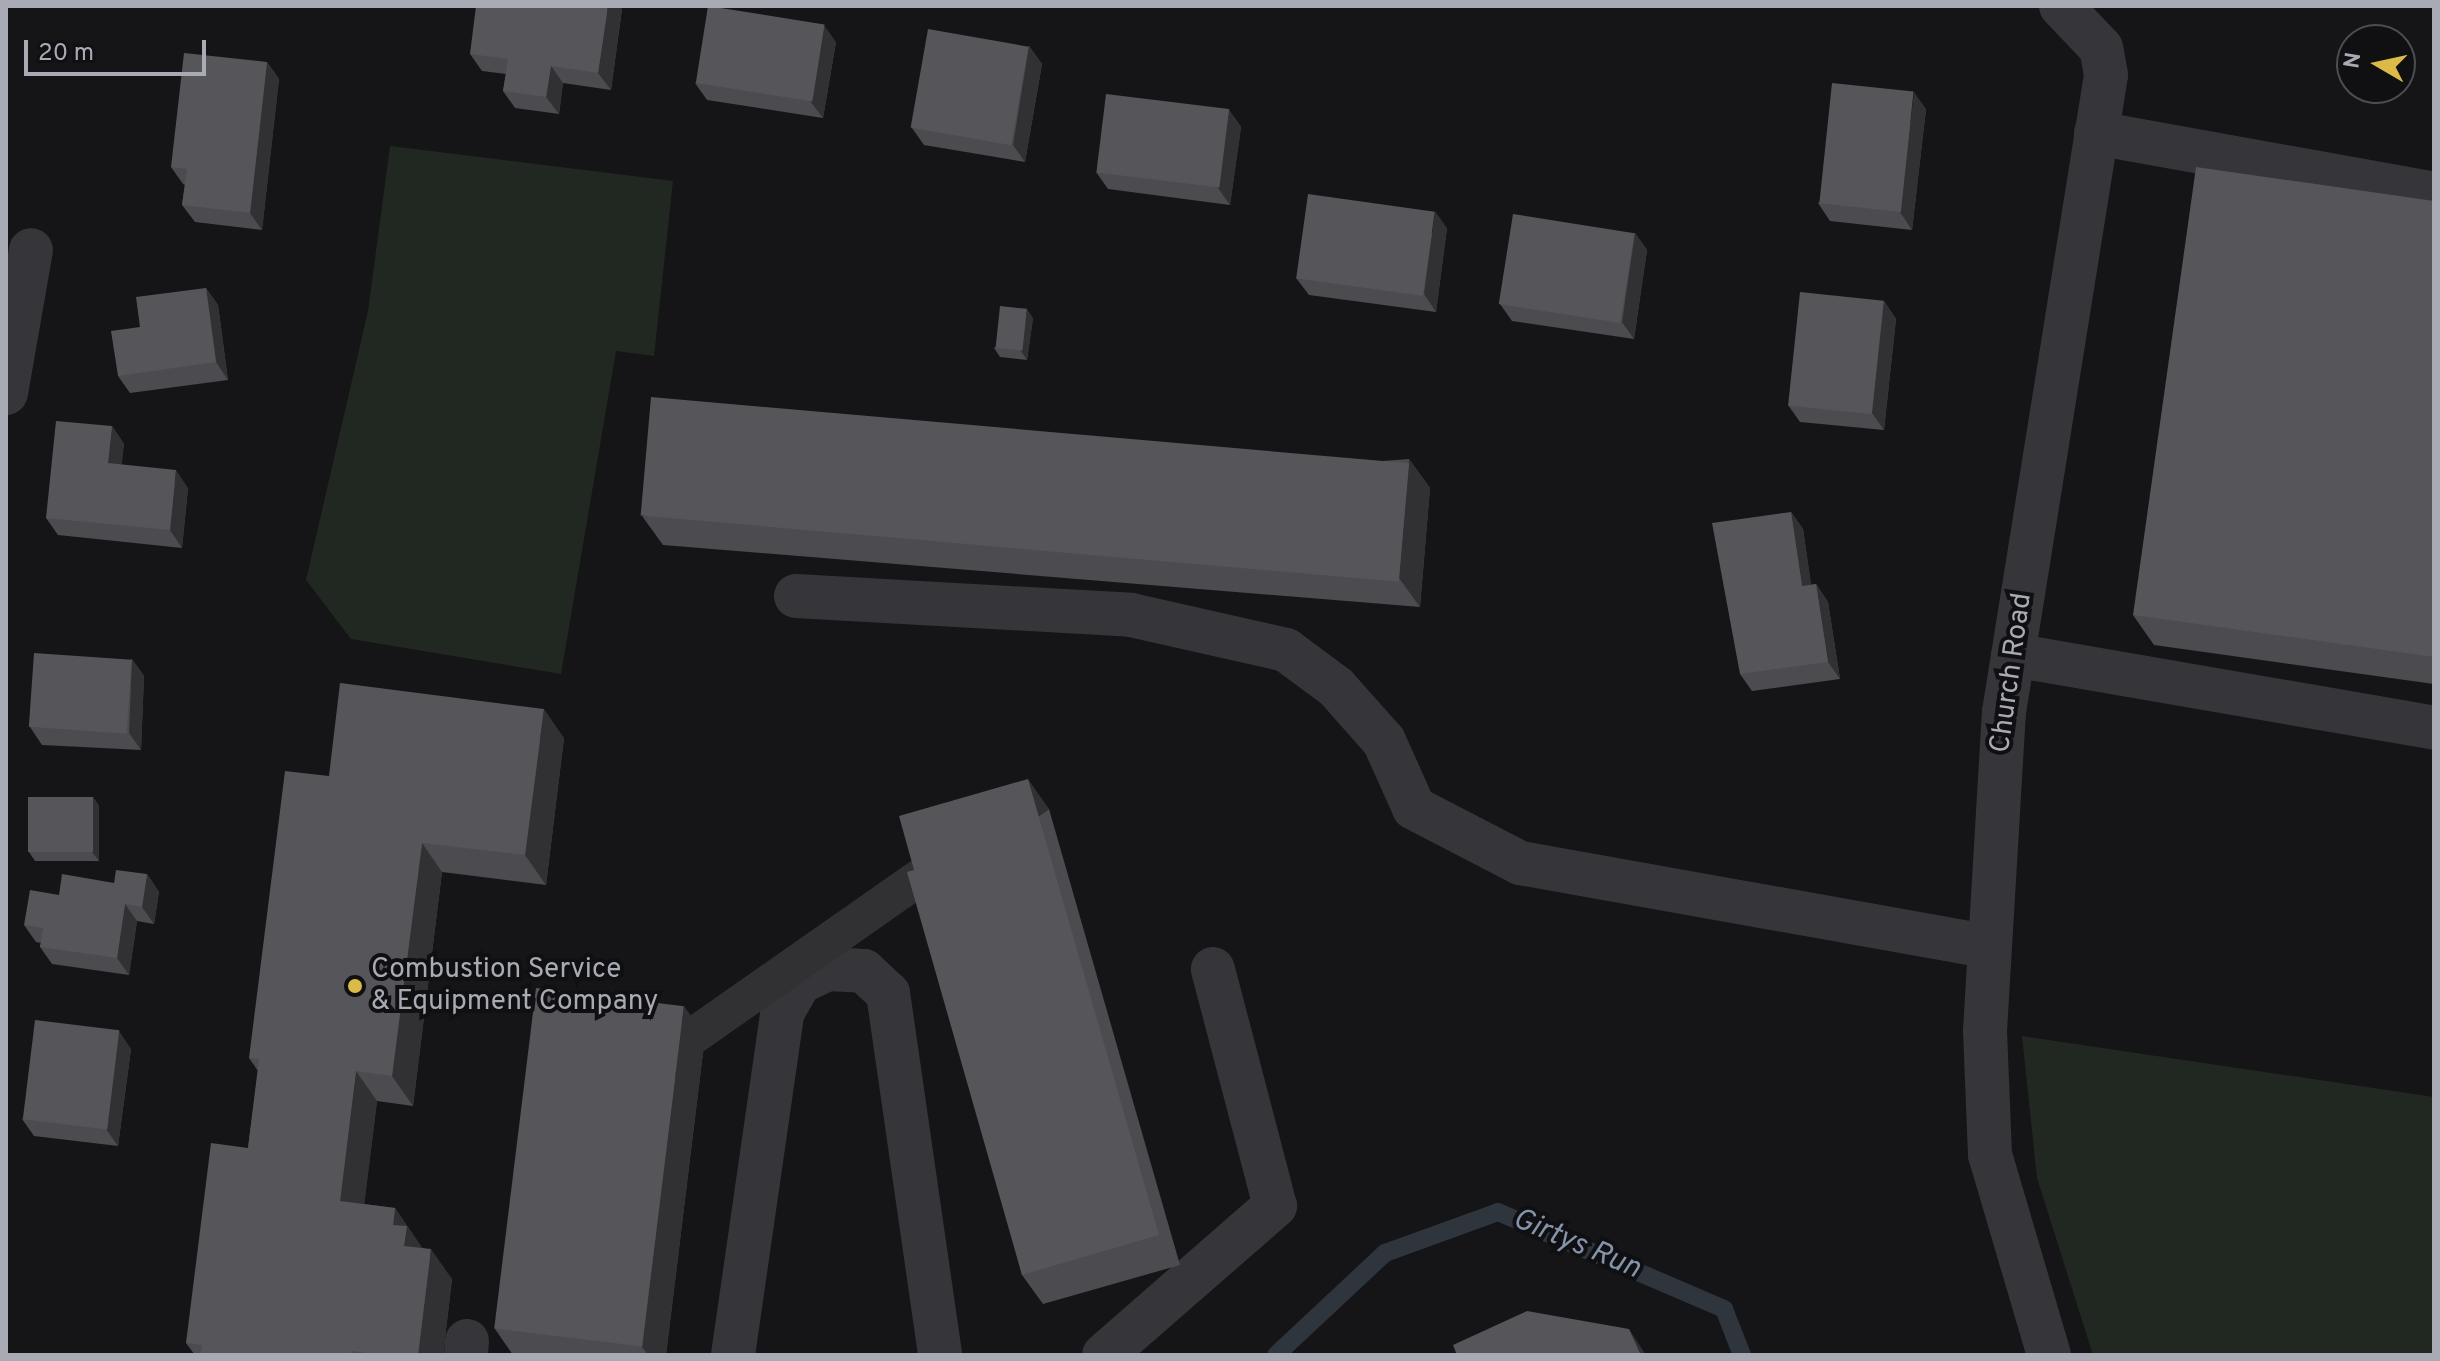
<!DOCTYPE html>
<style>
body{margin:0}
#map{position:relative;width:2440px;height:1361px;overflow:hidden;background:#151416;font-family:Overpass,sans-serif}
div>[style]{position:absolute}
.green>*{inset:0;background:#212822}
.stream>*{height:18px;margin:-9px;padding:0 9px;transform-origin:9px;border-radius:9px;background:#2f353d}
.minor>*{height:44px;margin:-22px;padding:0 22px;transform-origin:22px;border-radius:22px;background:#36363a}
.wall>*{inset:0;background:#4b4b50}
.shaded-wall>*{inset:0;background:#313134;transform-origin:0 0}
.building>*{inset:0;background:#55555a;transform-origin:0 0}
.dots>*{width:22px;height:22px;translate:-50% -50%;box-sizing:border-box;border:4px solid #100f11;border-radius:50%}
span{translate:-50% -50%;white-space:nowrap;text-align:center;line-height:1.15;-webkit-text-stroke:8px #100f11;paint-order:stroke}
.street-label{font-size:28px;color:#a8aab4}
.poi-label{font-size:28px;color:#a8aab4}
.left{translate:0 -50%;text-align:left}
.water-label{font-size:30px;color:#8394ab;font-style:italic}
.frame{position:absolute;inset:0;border:8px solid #a8aab4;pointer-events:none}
.north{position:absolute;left:2336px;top:24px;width:80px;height:80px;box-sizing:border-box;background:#100f11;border:2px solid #4d4d52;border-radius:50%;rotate:279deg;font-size:22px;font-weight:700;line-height:32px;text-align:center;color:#a8aab4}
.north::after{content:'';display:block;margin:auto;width:28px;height:36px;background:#dbba47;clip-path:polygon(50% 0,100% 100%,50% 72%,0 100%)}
.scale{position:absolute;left:24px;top:40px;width:182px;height:36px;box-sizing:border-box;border:4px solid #a8aab4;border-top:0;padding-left:10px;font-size:24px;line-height:28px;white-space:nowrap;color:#a8aab4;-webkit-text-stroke:6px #100f11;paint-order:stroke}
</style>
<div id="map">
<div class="green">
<i style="clip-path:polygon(390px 146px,673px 181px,654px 356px,616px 351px,561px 674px,351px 639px,306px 580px,368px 311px)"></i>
<i style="clip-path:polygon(2022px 1036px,2434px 1097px,2434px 1355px,2093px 1355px,2037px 1178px)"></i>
</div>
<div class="stream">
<i style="left:1276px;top:1355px;width:149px;rotate:-43.1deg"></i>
<i style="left:1385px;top:1253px;width:120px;rotate:-19.9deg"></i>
<i style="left:1498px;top:1212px;width:246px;rotate:23.2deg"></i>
<i style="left:1724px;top:1309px;width:49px;rotate:68.6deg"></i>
</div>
<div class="minor">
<i style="left:2096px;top:133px;width:343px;rotate:10.2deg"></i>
<i style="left:6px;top:393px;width:145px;rotate:-80.1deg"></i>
<i style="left:796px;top:596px;width:336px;rotate:3.2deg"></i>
<i style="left:1131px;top:615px;width:159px;rotate:12.7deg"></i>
<i style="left:1286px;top:650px;width:62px;rotate:36.5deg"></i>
<i style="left:1336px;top:687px;width:72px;rotate:48.4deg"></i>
<i style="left:1384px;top:741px;width:73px;rotate:65.9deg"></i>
<i style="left:1414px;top:808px;width:119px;rotate:27.4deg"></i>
<i style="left:1520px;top:863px;width:475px;rotate:10.1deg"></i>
<i style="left:2013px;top:655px;width:427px;rotate:9.8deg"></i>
<i style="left:466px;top:1355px;width:14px;rotate:-86deg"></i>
<i style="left:733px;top:1355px;width:345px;rotate:-81.8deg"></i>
<i style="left:782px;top:1013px;width:36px;rotate:-60deg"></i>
<i style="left:800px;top:982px;width:31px;rotate:-25deg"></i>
<i style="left:828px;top:969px;width:36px;rotate:3deg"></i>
<i style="left:864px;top:971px;width:33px;rotate:43deg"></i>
<i style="left:888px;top:993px;width:366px;rotate:81.8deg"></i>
<i style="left:1104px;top:1355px;width:227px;rotate:-41.1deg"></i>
<i style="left:1275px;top:1206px;width:245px;rotate:-104.7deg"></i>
<i style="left:2049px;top:1355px;width:209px;rotate:-106.4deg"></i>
<i style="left:1990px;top:1155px;width:124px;rotate:-92.3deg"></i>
<i style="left:1985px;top:1031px;width:320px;rotate:-86.6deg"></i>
<i style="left:2004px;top:712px;width:645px;rotate:-80.9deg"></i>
<i style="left:2106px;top:75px;width:27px;rotate:-100deg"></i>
<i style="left:2101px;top:48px;width:58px;rotate:-133.6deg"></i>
</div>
<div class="wall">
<i style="clip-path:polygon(622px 9px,611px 90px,563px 83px,559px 114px,515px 108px,503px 91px,506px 74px,482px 71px,470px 54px)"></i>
<i style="clip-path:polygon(836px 42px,823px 118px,707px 100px,695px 83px)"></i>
<i style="clip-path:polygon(1029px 46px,1042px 64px,1025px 162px,924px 145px,912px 128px)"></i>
<i style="clip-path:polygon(267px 62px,279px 79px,262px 230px,195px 222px,182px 205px,185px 185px,183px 184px,171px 167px)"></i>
<i style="clip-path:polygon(1926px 109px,1912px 230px,1830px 221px,1818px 203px)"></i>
<i style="clip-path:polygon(1229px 110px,1241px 127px,1230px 205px,1108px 189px,1096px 172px)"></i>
<i style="clip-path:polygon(2434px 201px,2434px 684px,2154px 645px,2133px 615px)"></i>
<i style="clip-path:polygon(1447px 228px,1436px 312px,1309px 295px,1296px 278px)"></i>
<i style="clip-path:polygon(1635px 233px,1647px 250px,1634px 339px,1512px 321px,1500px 304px)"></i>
<i style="clip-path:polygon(206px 288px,218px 305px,228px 380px,130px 393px,118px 376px,140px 327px)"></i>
<i style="clip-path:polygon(1884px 301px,1896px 319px,1884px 430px,1800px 422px,1788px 405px)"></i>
<i style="clip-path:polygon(1033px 318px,1027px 360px,1000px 357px,994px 348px)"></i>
<i style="clip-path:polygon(112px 426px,124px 444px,121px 465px,188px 488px,182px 548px,58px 535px,46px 518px)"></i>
<i style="clip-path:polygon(1409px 459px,1430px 488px,1420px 607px,663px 545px,642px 516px)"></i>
<i style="clip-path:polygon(1791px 512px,1803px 529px,1811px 585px,1816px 584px,1828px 602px,1840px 679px,1752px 691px,1740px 674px)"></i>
<i style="clip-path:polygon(132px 659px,144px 676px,141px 750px,42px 745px,30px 727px)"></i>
<i style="clip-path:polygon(564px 738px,546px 885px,442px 872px,413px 1106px,377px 1101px,364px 1204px,395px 1208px,422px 1248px,452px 1279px,443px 1355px,195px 1355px,186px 1343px,248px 1148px,258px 1071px,249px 1058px,329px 776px)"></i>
<i style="clip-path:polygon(93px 797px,99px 806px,99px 861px,35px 861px,29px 852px)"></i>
<i style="clip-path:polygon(1049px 809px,1180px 1265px,1043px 1304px,1022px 1275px,914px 870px)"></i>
<i style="clip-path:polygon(147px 874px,159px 892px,154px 924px,137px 921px,129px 975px,52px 964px,40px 947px,41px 943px,36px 942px,24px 925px,114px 883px)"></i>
<i style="clip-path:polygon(705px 1036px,666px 1355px,513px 1355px,495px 1329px)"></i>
<i style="clip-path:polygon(131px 1049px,118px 1146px,34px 1136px,22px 1119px)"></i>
</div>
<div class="shaded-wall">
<i style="clip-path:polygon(608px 6px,620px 6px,622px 9px,611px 90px,598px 73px)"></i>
<i style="clip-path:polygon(824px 25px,836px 42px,823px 118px,810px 101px)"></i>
<i style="clip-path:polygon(1029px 46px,1042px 64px,1025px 162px,1013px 145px)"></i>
<i style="clip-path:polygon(267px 62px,279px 79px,262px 230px,250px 213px)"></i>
<i style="clip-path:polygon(551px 66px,563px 83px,559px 114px,546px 97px)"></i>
<i style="clip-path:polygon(1914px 92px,1926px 109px,1912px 230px,1900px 212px)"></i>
<i style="clip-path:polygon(1229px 110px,1241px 127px,1230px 205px,1218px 188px)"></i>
<i style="clip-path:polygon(1435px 211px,1447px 228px,1436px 312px,1424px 294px)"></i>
<i style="clip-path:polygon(1635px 233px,1647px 250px,1634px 339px,1622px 322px)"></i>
<i style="clip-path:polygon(206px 288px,218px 305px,228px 380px,216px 362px)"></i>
<i style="clip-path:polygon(1884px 301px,1896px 319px,1884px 430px,1872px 413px)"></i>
<i style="clip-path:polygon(1027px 309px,1033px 318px,1027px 360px,1021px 351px)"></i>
<i style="clip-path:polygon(112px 426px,124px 444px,120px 481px,108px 463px)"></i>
<i style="clip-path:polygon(1409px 459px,1430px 488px,1420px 607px,1399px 578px)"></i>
<i style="clip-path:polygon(176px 470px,188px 488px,182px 548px,170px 530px)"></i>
<i style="clip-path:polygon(1791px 512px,1803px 529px,1814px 603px,1802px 586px)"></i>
<i style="clip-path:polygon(1816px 584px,1828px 602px,1840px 679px,1828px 662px)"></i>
<i style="clip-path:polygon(132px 659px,144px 676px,141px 750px,129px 733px)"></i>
<i style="clip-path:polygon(544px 709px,564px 738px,546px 885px,525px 855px)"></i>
<i style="left:1028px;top:779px;width:37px;height:474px;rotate:55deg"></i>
<i style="clip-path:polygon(93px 797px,99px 806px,99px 861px,92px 852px)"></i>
<i style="clip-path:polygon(422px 843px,442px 872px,413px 1106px,392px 1076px)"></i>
<i style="clip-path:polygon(147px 874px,159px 892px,154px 924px,142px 907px)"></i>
<i style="clip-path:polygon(125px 904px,137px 921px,129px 975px,117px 958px)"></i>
<i style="clip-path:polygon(684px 1006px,705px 1036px,666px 1355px,648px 1355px,642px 1347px)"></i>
<i style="clip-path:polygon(119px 1031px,131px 1049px,118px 1146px,106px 1129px)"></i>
<i style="clip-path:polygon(356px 1071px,377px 1101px,361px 1231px,340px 1201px)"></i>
<i style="clip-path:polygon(395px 1208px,428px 1256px,404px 1246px,393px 1225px)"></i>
<i style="clip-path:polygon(431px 1249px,452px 1279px,443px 1355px,418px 1355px)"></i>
<i style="clip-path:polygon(1629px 1329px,1646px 1355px,1641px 1355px)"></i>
</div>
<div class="building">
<i style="clip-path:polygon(476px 6px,608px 6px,598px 73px,551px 66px,546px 97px,503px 91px,508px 59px,470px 54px)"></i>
<i style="left:708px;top:6px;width:118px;height:78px;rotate:9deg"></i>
<i style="left:928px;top:29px;width:102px;height:100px;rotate:10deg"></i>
<i style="clip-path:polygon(184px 53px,267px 62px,250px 213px,182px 205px,187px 169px,171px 167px)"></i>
<i style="left:1832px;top:83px;width:82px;height:121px;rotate:6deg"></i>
<i style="left:1106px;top:94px;width:124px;height:79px;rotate:7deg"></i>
<i style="clip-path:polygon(2196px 167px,2434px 201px,2434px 657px,2133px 615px)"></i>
<i style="left:1308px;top:194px;width:128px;height:85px;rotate:8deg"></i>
<i style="left:1513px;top:214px;width:123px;height:91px;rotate:9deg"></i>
<i style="clip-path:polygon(206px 288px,216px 362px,118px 376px,111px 331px,140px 327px,136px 297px)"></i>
<i style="left:1800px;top:292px;width:84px;height:114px;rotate:6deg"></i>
<i style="left:1000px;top:306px;width:27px;height:42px;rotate:6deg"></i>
<i style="left:651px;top:397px;width:761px;height:119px;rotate:5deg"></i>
<i style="clip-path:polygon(56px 421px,112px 426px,108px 463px,176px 470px,170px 530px,46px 518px)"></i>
<i style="clip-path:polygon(1791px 512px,1802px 586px,1816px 584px,1828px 662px,1740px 674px,1712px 523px)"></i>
<i style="left:34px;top:653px;width:98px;height:74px;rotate:4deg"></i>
<i style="clip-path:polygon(340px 683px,544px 709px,525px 855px,422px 843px,392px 1076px,356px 1071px,340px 1201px,395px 1208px,393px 1225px,407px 1226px,404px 1246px,431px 1249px,418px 1355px,385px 1355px,352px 1351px,351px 1355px,200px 1355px,202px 1345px,186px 1343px,211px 1143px,248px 1148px,259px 1059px,249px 1058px,285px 771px,329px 776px)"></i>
<i style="clip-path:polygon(1028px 779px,1159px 1235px,1022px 1275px,907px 872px,914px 870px,899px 816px)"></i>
<i style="left:28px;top:797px;width:65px;height:55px"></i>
<i style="clip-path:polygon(116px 870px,147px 874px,142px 907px,125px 904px,117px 958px,40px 947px,43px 928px,24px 925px,30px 890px,59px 895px,62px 874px,114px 883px)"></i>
<i style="left:536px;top:988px;width:149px;height:343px;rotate:7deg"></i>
<i style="left:35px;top:1020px;width:85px;height:100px;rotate:7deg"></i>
<i style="clip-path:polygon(1527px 1311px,1629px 1329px,1641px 1355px,1457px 1355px,1453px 1345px)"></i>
</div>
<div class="dots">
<i style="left:355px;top:986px;background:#dbba47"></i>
</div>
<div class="street-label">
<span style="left:2012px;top:673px;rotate:-82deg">Church Road</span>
</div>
<div class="poi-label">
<span class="left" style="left:371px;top:986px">Combustion Service<br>&amp; Equipment Company</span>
</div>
<div class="water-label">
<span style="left:1576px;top:1245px;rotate:23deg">Girtys Run</span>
</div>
<div class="frame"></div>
<div class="north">N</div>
<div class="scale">20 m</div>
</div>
